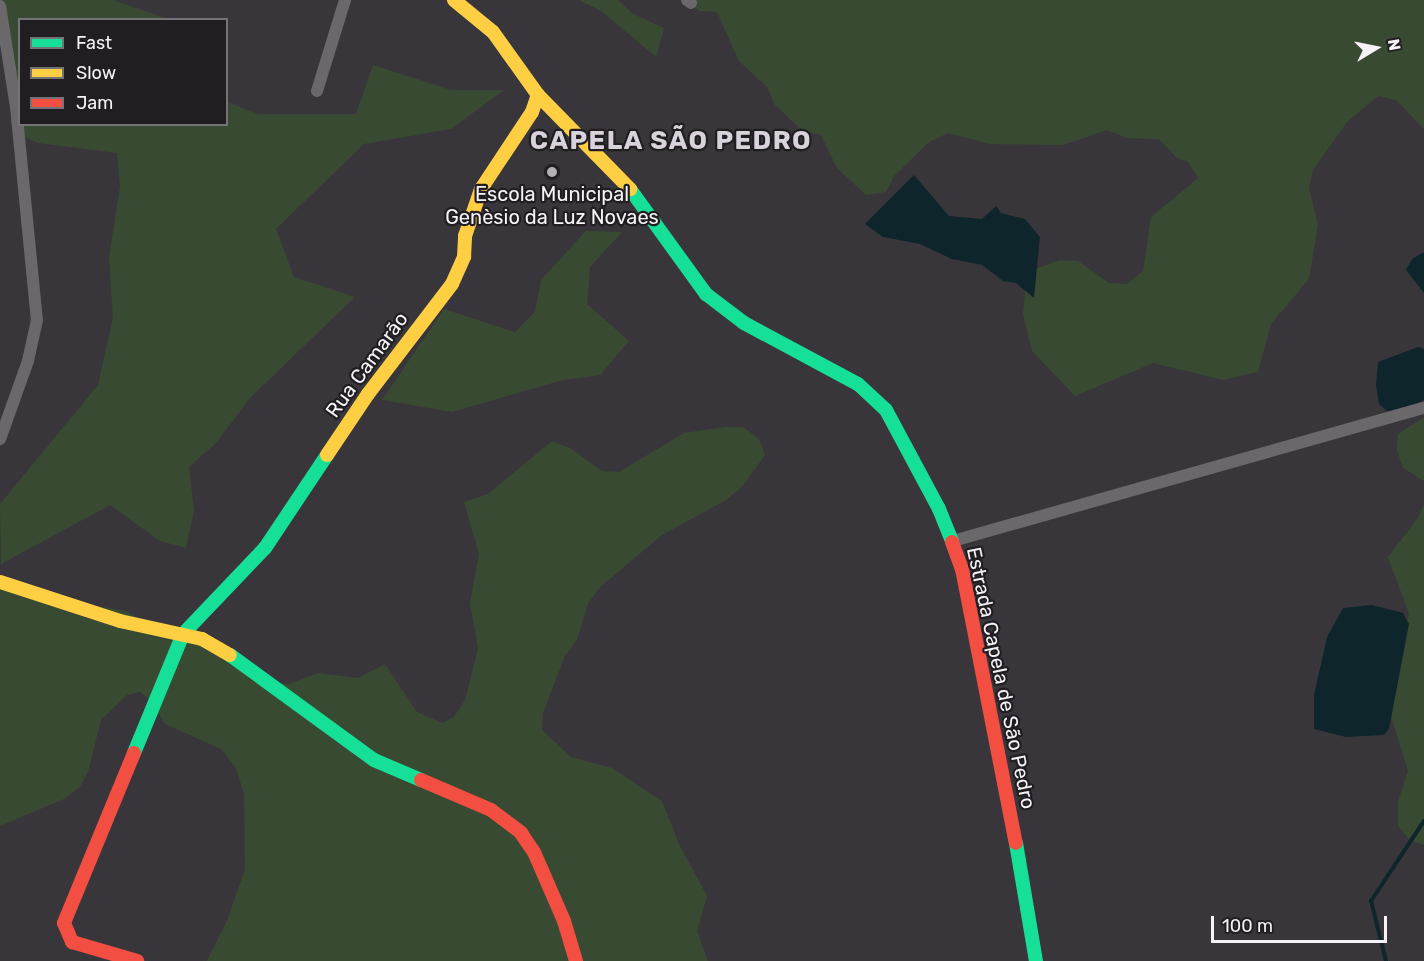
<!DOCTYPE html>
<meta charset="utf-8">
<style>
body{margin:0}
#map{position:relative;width:1424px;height:961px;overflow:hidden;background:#39363b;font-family:Rubik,sans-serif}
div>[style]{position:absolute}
.green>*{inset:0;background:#394a32}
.water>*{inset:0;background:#0e262b}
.stream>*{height:4px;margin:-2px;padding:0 2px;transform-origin:2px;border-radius:2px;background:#0e262b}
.street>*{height:12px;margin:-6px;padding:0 6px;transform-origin:6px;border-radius:6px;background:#6b686b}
.fast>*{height:14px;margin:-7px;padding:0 7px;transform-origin:7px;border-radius:7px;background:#16e098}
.slow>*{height:14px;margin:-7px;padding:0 7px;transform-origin:7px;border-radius:7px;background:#ffcf43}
.jam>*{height:14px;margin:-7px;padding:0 7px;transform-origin:7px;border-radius:7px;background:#f24e42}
.dots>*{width:16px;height:16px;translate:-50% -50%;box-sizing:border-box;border:3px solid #201e21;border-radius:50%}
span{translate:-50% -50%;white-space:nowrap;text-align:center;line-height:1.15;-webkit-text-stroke:4.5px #201e21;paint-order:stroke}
.poi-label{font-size:20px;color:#f6f2f7}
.street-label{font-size:20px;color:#f6f2f7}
.district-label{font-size:26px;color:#d9d2dc;font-weight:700;letter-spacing:1.5px}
.legend{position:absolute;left:18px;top:18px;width:210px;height:108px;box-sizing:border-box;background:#201e21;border:2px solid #767377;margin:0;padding:8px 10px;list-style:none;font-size:18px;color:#f6f2f7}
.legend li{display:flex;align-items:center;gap:12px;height:30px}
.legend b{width:30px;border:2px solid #767377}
.north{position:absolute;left:1346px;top:18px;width:60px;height:60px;-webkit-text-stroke:4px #201e21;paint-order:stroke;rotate:80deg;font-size:16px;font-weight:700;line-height:24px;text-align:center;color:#f6f2f7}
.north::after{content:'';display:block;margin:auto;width:21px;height:27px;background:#f6f2f7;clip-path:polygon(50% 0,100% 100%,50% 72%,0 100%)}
.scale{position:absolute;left:1211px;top:916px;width:176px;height:27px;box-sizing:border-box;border:3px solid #f6f2f7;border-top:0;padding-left:8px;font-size:18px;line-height:21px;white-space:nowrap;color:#f6f2f7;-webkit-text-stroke:4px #201e21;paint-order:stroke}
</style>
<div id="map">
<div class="green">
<i style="clip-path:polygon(2px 0,113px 0,168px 19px,20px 20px,19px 103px)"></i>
<i style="clip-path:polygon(579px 0,618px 0,633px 14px,664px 28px,656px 57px,601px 11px)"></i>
<i style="clip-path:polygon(693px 0,1424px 0,1424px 129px,1396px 100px,1378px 96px,1347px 122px,1313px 170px,1309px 188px,1318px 225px,1309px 279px,1271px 324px,1258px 372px,1223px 380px,1153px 363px,1075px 396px,1032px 351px,1023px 314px,1027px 272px,1060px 260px,1078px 261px,1109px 283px,1127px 284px,1143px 271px,1151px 217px,1198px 178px,1188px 162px,1176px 157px,1159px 139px,1127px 138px,1107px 130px,1063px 145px,989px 144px,948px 133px,929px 142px,894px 176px,886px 192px,866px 195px,837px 168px,821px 135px,803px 131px,774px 104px,768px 88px,739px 61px,717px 12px,699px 11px,688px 3px)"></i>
<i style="clip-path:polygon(373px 65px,451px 90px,504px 90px,451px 129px,364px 144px,276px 229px,294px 277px,355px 297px,251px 397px,216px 443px,189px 467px,194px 511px,186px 548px,160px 541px,110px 505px,1px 564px,0 504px,98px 385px,113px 318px,109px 257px,120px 187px,117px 153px,38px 143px,25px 137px,23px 125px,226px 124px,227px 102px,258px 114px,356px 114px)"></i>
<i style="clip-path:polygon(586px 231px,622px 232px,590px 267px,587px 304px,629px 341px,600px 375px,563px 380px,452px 412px,382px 400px,444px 309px,515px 332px,535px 312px,541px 280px)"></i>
<i style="clip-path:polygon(1424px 417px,1424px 481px,1403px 468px,1397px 451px,1398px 434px)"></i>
<i style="clip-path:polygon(725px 427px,743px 427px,759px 439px,765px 455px,742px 487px,726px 500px,662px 535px,600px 587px,588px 603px,577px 640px,565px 656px,543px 713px,542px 730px,571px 757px,612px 768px,662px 801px,679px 844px,707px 896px,697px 931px,708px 961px,207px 961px,227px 921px,245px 869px,244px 794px,236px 768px,221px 749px,165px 724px,149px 699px,140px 692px,127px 695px,101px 720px,88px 772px,80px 787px,64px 799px,0 826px,0 583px,50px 598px,126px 611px,166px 635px,215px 646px,253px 680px,289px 684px,318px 673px,358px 678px,385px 664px,417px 712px,442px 723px,454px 717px,465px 700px,478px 648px,470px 603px,479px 554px,464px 502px,488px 494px,552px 441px,570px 448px,602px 471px,619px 472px,684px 433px)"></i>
<i style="clip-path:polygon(1424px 504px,1424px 845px,1410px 840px,1398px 826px,1398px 802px,1408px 771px,1386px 700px,1409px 614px,1388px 557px,1418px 518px)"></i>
</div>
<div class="water">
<i style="clip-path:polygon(914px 175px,949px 216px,982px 219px,996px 206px,1001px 213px,1025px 219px,1040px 237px,1034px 298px,1016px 283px,1003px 281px,982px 265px,952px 259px,920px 244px,883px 237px,865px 224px)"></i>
<i style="clip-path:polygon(1424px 252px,1424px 293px,1406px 270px,1412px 259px)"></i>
<i style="clip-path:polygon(1418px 347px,1424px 349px,1424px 400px,1401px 412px,1387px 411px,1379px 404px,1376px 385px,1378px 362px)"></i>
<i style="clip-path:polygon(1372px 605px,1403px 613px,1409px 624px,1389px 729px,1384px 735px,1346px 737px,1314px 729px,1314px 695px,1327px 637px,1343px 608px)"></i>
</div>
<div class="stream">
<i style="left:1386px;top:961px;width:62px;rotate:-104deg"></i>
<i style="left:1371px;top:901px;width:96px;rotate:-56.5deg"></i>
</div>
<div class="street">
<i style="left:687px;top:0;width:5px;rotate:37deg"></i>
<i style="left:0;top:6px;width:102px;rotate:81deg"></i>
<i style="left:16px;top:107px;width:214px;rotate:84.4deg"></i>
<i style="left:37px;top:320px;width:42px;rotate:102.4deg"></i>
<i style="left:28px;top:361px;width:83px;rotate:109.7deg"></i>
<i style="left:317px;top:91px;width:95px;rotate:-72.9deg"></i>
<i style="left:953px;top:541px;width:489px;rotate:-15.8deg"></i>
</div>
<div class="fast">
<i style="left:630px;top:189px;width:130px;rotate:54.1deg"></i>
<i style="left:706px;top:294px;width:48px;rotate:37.3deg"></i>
<i style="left:744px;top:323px;width:129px;rotate:28.2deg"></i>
<i style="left:858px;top:384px;width:38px;rotate:43deg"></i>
<i style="left:886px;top:410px;width:112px;rotate:61.8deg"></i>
<i style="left:939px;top:509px;width:35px;rotate:68deg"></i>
<i style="left:230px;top:655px;width:178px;rotate:36.1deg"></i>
<i style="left:374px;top:760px;width:51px;rotate:23.1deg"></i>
<i style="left:134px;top:753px;width:129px;rotate:-67.6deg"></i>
<i style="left:183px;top:634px;width:119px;rotate:-46.4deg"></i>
<i style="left:265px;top:548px;width:112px;rotate:-56.3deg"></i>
<i style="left:1016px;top:843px;width:120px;rotate:80.4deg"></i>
</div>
<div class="slow">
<i style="left:454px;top:0;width:50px;rotate:39.4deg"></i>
<i style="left:493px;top:32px;width:77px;rotate:54.5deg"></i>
<i style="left:538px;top:95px;width:132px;rotate:45.6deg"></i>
<i style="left:327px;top:455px;width:73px;rotate:-56.1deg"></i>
<i style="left:368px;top:394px;width:138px;rotate:-52.6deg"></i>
<i style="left:452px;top:284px;width:30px;rotate:-66deg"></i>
<i style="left:464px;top:257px;width:21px;rotate:-87deg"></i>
<i style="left:465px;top:236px;width:50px;rotate:-71.2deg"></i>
<i style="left:481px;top:189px;width:92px;rotate:-56.5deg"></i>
<i style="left:532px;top:112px;width:18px;rotate:-71deg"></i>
<i style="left:0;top:582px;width:126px;rotate:18deg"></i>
<i style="left:120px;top:621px;width:84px;rotate:12.4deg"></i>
<i style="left:202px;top:639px;width:32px;rotate:30deg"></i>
</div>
<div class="jam">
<i style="left:952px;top:542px;width:29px;rotate:70deg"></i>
<i style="left:962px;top:569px;width:279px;rotate:78.9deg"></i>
<i style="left:134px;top:753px;width:184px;rotate:112.4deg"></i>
<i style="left:64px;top:923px;width:21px;rotate:67deg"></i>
<i style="left:72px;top:942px;width:68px;rotate:16.3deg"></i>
<i style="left:421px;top:780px;width:76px;rotate:23.2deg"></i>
<i style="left:491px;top:810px;width:38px;rotate:37deg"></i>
<i style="left:521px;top:833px;width:23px;rotate:56deg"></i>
<i style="left:534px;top:852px;width:75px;rotate:66.5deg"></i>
<i style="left:564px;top:921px;width:42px;rotate:73.3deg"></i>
</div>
<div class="dots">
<i style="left:552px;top:172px;background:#b4b0b5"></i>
</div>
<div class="poi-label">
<span style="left:552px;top:206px">Escola Municipal<br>Genèsio da Luz Novaes</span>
</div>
<div class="street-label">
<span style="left:367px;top:365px;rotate:-54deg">Rua Camarão</span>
<span style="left:1001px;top:678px;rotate:78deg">Estrada Capela de São Pedro</span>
</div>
<div class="district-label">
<span style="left:671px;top:141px">CAPELA SÃO PEDRO</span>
</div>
<ul class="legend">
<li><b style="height:8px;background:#16e098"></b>Fast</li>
<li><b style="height:8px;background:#ffcf43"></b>Slow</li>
<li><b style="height:8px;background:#f24e42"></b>Jam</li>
</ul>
<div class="north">N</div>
<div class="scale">100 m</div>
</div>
